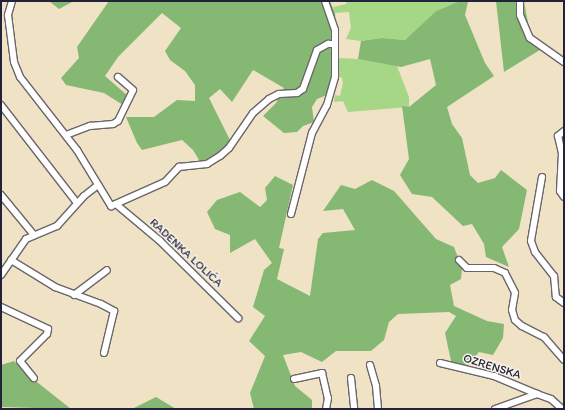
<!DOCTYPE html>
<meta charset="utf-8">
<style>
body{margin:0}
#map{position:relative;width:565px;height:410px;overflow:hidden;background:#efe2c5;font-family:Itim,sans-serif}
div>[style]{position:absolute}
.green>*{inset:0;background:#a6d786}
.forest>*{inset:0;background:#84b873}
.roads{filter:drop-shadow(1px 0 #6a656b) drop-shadow(-1px 0 #6a656b) drop-shadow(0 1px #6a656b) drop-shadow(0 -1px #6a656b)}
.minor>*{height:6px;margin:-3px;padding:0 3px;transform-origin:3px;border-radius:3px;background:#fff}
span{translate:-50% -50%;white-space:nowrap;text-align:center;line-height:1.15;-webkit-text-stroke:3px #f7f3e8;paint-order:stroke}
.street-label{font-size:12px;color:#22223b}
.frame{position:absolute;inset:0;border:2px solid #22223b;pointer-events:none}
</style>
<div id="map">
<div class="green">
<i style="clip-path:polygon(347px 1px,460px 1px,436px 11px,405px 40px,382px 38px,361px 41px,346px 39px,351px 28px,349px 12px,335px 13px,333px 7px,346px 4px)"></i>
<i style="clip-path:polygon(338px 58px,358px 59px,397px 66px,409px 97px,409px 107px,348px 112px,343px 101px,334px 102px,335px 95px,340px 96px,343px 83px,342px 78px,336px 76px)"></i>
</div>
<div class="forest">
<i style="clip-path:polygon(49px 1px,74px 1px,59px 9px)"></i>
<i style="clip-path:polygon(109px 1px,330px 1px,335px 13px,338px 48px,332px 93px,317px 99px,312px 107px,314px 122px,303px 126px,297px 132px,284px 133px,263px 116px,276px 103px,284px 88px,253px 70px,232px 102px,220px 89px,209px 98px,234px 148px,202px 165px,193px 150px,182px 140px,142px 150px,137px 143px,126px 117px,154px 117px,177px 100px,195px 101px,195px 85px,185px 71px,170px 60px,165px 51px,181px 28px,162px 13px,118px 57px,105px 76px,128px 96px,123px 105px,104px 93px,66px 85px,61px 78px,79px 58px,77px 47px)"></i>
<i style="clip-path:polygon(460px 1px,468px 2px,465px 15px,485px 63px,494px 76px,447px 107px,452px 124px,462px 138px,470px 175px,478px 183px,495px 178px,501px 170px,527px 190px,519px 229px,502px 247px,509px 267px,486px 257px,484px 244px,472px 224px,463px 226px,432px 197px,412px 194px,400px 175px,409px 159px,402px 106px,409px 107px,436px 85px,430px 59px,401px 67px,358px 59px,361px 41px,382px 38px,405px 40px,436px 11px)"></i>
<i style="clip-path:polygon(496px 1px,524px 1px,530px 34px,543px 48px,504px 72px)"></i>
<i style="clip-path:polygon(275px 176px,293px 185px,279px 248px,284px 249px,277px 279px,310px 296px,318px 239px,323px 233px,355px 230px,343px 209px,323px 211px,341px 185px,355px 189px,372px 180px,394px 191px,436px 239px,454px 247px,462px 268px,461px 279px,450px 285px,454px 306px,487px 321px,504px 324px,503px 338px,493px 355px,479px 352px,469px 364px,459px 366px,451px 361px,445px 333px,456px 316px,449px 312px,398px 314px,389px 322px,384px 340px,371px 351px,336px 351px,322px 362px,301px 352px,283px 355px,295px 386px,312px 400px,312px 409px,254px 409px,250px 393px,265px 356px,249px 341px,265px 316px,253px 307px,264px 270px,272px 263px,255px 239px,230px 253px,230px 235px,215px 229px,207px 212px,217px 200px,240px 192px,260px 207px,267px 200px,265px 188px)"></i>
<i style="clip-path:polygon(14px 361px,23px 371px,71px 409px,1px 407px,1px 365px)"></i>
<i style="clip-path:polygon(156px 397px,176px 409px,132px 409px)"></i>
</div>
<div class="roads">
<div class="minor">
<i style="left:12px;top:1px;width:15px;rotate:106deg"></i>
<i style="left:8px;top:15px;width:47px;rotate:82.7deg"></i>
<i style="left:14px;top:62px;width:16px;rotate:68deg"></i>
<i style="left:20px;top:77px;width:93px;rotate:52deg"></i>
<i style="left:77px;top:150px;width:66px;rotate:58.7deg"></i>
<i style="left:111px;top:206px;width:59px;rotate:-24deg"></i>
<i style="left:165px;top:182px;width:21px;rotate:-47deg"></i>
<i style="left:179px;top:167px;width:28px;rotate:-6deg"></i>
<i style="left:207px;top:164px;width:15px;rotate:-32deg"></i>
<i style="left:220px;top:156px;width:12px;rotate:-42deg"></i>
<i style="left:229px;top:148px;width:42px;rotate:-55.6deg"></i>
<i style="left:253px;top:113px;width:21px;rotate:-41deg"></i>
<i style="left:269px;top:99px;width:11px;rotate:-27deg"></i>
<i style="left:279px;top:94px;width:18px;rotate:-3deg"></i>
<i style="left:297px;top:93px;width:7px;rotate:-34deg"></i>
<i style="left:303px;top:89px;width:41px;rotate:-70.3deg"></i>
<i style="left:317px;top:50px;width:13px;rotate:-29deg"></i>
<i style="left:328px;top:44px;width:6px"></i>
<i style="left:520px;top:1px;width:14px;rotate:90deg"></i>
<i style="left:520px;top:15px;width:25px;rotate:67deg"></i>
<i style="left:530px;top:38px;width:42px;rotate:35.2deg"></i>
<i style="left:1px;top:105px;width:124px;rotate:52.2deg"></i>
<i style="left:564px;top:131px;width:8px;rotate:140deg"></i>
<i style="left:558px;top:136px;width:17px;rotate:77deg"></i>
<i style="left:562px;top:153px;width:38px;rotate:93deg"></i>
<i style="left:560px;top:191px;width:7px;rotate:56deg"></i>
<i style="left:66px;top:135px;width:26px;rotate:-21deg"></i>
<i style="left:90px;top:126px;width:23px;rotate:-5deg"></i>
<i style="left:113px;top:124px;width:6px;rotate:-31deg"></i>
<i style="left:118px;top:121px;width:34px;rotate:-64deg"></i>
<i style="left:133px;top:90px;width:20px;rotate:-139deg"></i>
<i style="left:542px;top:177px;width:65px;rotate:99.8deg"></i>
<i style="left:531px;top:241px;width:12px;rotate:70deg"></i>
<i style="left:535px;top:252px;width:31px;rotate:52deg"></i>
<i style="left:554px;top:276px;width:21px;rotate:85deg"></i>
<i style="left:556px;top:297px;width:10px;rotate:37deg"></i>
<i style="left:1px;top:195px;width:52px;rotate:50.5deg"></i>
<i style="left:117px;top:205px;width:56px;rotate:39.9deg"></i>
<i style="left:160px;top:241px;width:110px;rotate:44.6deg"></i>
<i style="left:291px;top:214px;width:84px;rotate:-75.5deg"></i>
<i style="left:312px;top:133px;width:32px;rotate:-62deg"></i>
<i style="left:327px;top:105px;width:29px;rotate:-74deg"></i>
<i style="left:335px;top:77px;width:47px;rotate:-90deg"></i>
<i style="left:335px;top:30px;width:31px;rotate:-109deg"></i>
<i style="left:11px;top:260px;width:52px;rotate:31.5deg"></i>
<i style="left:55px;top:287px;width:49px;rotate:20.3deg"></i>
<i style="left:101px;top:304px;width:15px;rotate:28deg"></i>
<i style="left:114px;top:311px;width:43px;rotate:103.4deg"></i>
<i style="left:459px;top:260px;width:11px;rotate:45deg"></i>
<i style="left:467px;top:268px;width:27px"></i>
<i style="left:494px;top:268px;width:12px;rotate:24deg"></i>
<i style="left:505px;top:273px;width:22px;rotate:63deg"></i>
<i style="left:515px;top:293px;width:17px;rotate:100deg"></i>
<i style="left:512px;top:310px;width:10px;rotate:73deg"></i>
<i style="left:515px;top:320px;width:9px;rotate:41deg"></i>
<i style="left:522px;top:326px;width:25px;rotate:27deg"></i>
<i style="left:544px;top:337px;width:30px;rotate:49deg"></i>
<i style="left:1px;top:275px;width:44px;rotate:-55.2deg"></i>
<i style="left:26px;top:239px;width:34px;rotate:-23deg"></i>
<i style="left:57px;top:226px;width:40px;rotate:-48deg"></i>
<i style="left:84px;top:196px;width:18px;rotate:-38deg"></i>
<i style="left:74px;top:295px;width:41px;rotate:-37.1deg"></i>
<i style="left:1px;top:307px;width:52px;rotate:25.1deg"></i>
<i style="left:48px;top:329px;width:5px;rotate:101deg"></i>
<i style="left:47px;top:334px;width:38px;rotate:135deg"></i>
<i style="left:20px;top:361px;width:22px;rotate:51deg"></i>
<i style="left:440px;top:363px;width:56px;rotate:13.5deg"></i>
<i style="left:494px;top:376px;width:47px;rotate:22.7deg"></i>
<i style="left:370px;top:365px;width:22px;rotate:74deg"></i>
<i style="left:376px;top:386px;width:23px;rotate:85deg"></i>
<i style="left:351px;top:378px;width:31px;rotate:84deg"></i>
<i style="left:294px;top:379px;width:29px;rotate:-12deg"></i>
<i style="left:322px;top:373px;width:26px;rotate:77deg"></i>
<i style="left:328px;top:398px;width:11px;rotate:100deg"></i>
<i style="left:495px;top:409px;width:45px;rotate:-19.7deg"></i>
<i style="left:537px;top:394px;width:15px;rotate:20deg"></i>
<i style="left:551px;top:399px;width:15px;rotate:42deg"></i>
</div>
</div>
<div class="street-label">
<span style="left:186px;top:253px;rotate:43deg">RADENKA LOLIĆA</span>
<span style="left:492px;top:367px;rotate:17deg">OZRENSKA</span>
</div>
<div class="frame"></div>
</div>
